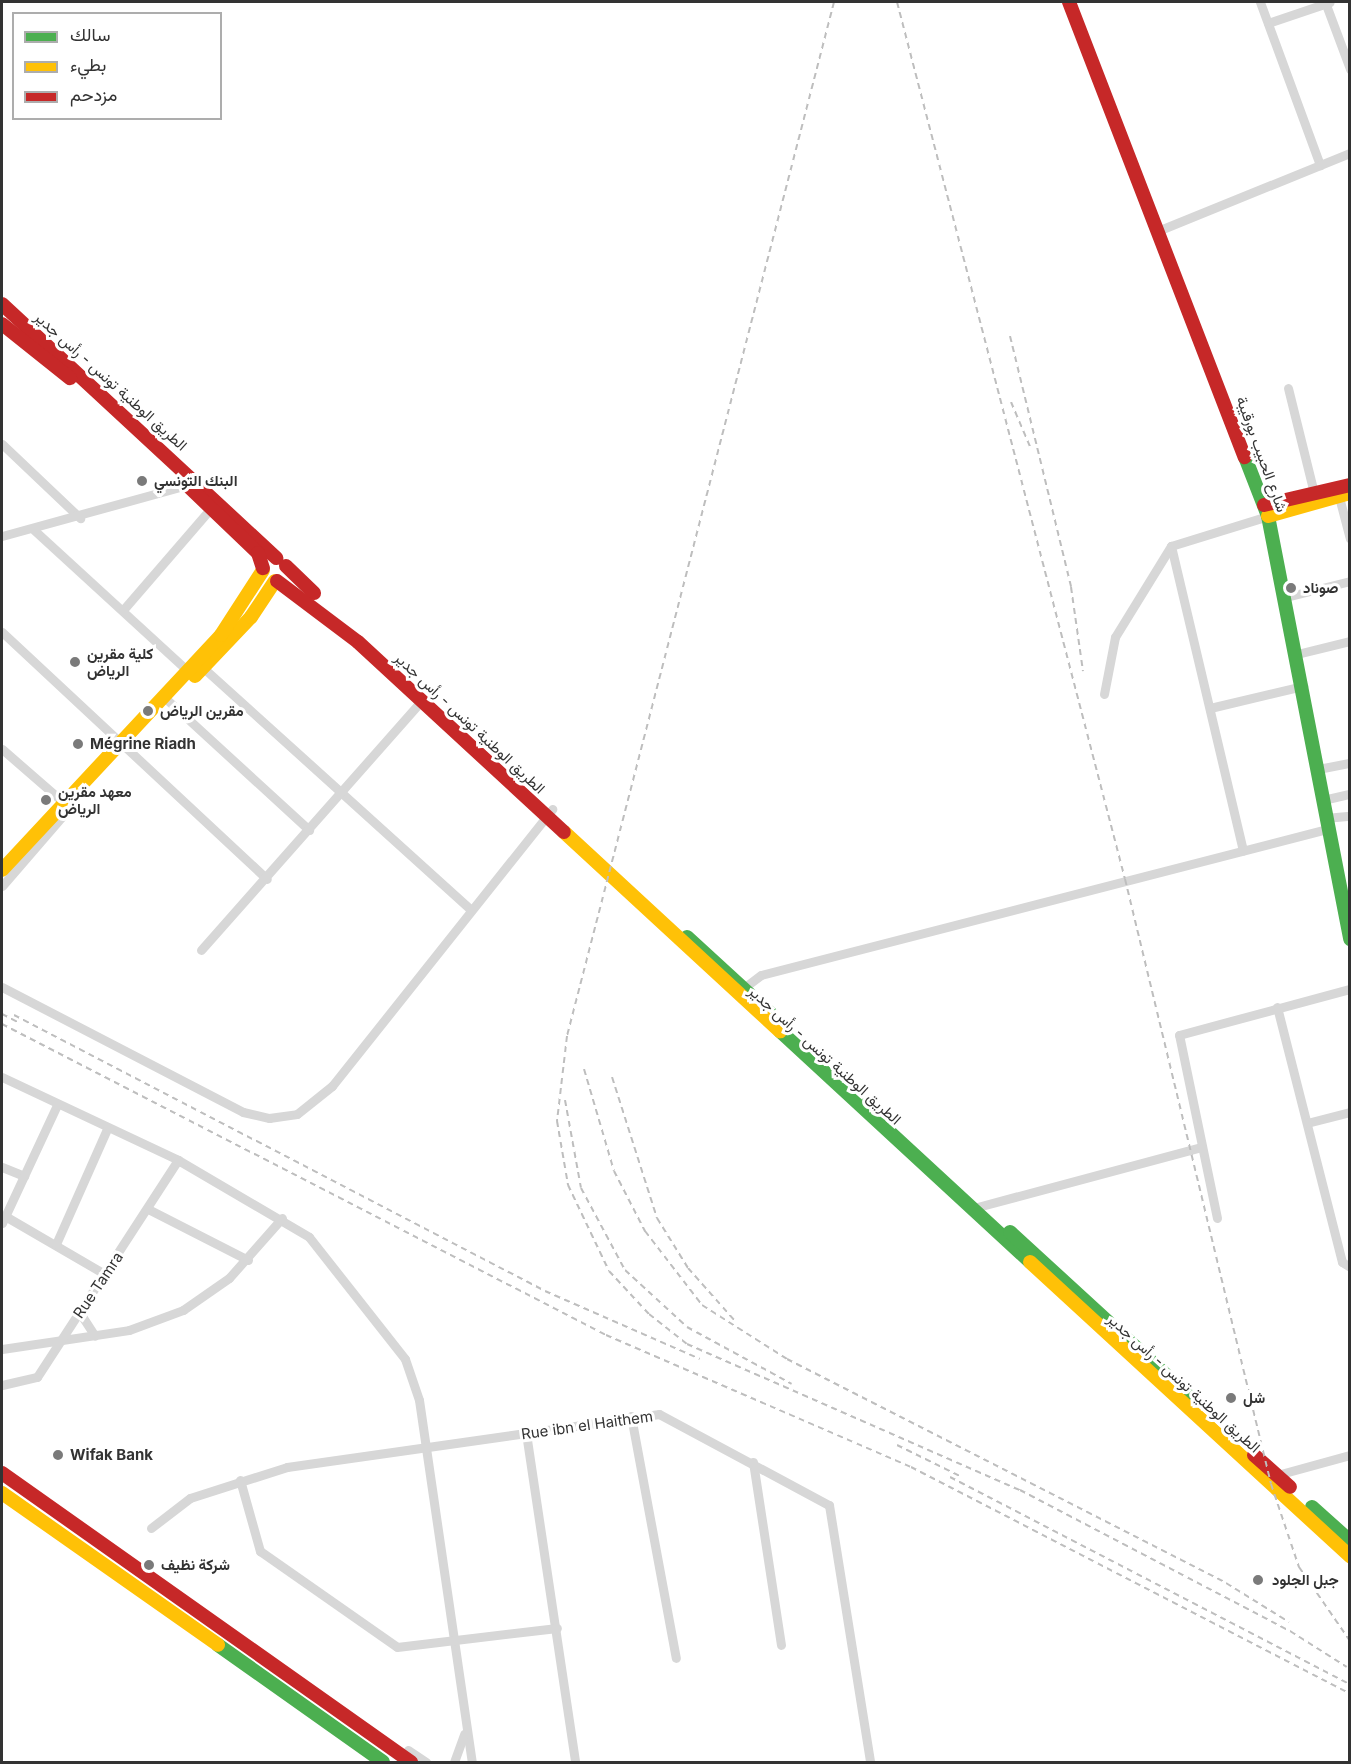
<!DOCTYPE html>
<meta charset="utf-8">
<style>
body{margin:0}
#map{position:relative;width:1351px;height:1764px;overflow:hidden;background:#fff;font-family:Inter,Vazirmatn,sans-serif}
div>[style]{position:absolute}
.street>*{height:9px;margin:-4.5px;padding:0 4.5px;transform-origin:4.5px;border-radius:4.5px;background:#d7d7d7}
.fast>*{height:14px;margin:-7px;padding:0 7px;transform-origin:7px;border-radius:7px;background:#4caf50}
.slow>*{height:14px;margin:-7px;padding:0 7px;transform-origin:7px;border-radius:7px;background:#ffc107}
.jam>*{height:14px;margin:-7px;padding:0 7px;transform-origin:7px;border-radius:7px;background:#c62828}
.rail>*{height:2px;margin-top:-1px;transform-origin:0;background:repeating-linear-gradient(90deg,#bebebe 0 6px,transparent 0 10.5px)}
.dots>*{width:16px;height:16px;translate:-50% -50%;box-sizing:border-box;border:3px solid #fff;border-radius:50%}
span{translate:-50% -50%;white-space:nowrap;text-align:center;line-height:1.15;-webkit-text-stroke:6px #fff;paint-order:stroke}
.street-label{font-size:15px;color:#333}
.poi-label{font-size:15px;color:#333;font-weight:700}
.left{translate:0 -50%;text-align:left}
.frame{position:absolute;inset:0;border:3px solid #333;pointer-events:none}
.legend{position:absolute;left:12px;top:12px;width:210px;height:108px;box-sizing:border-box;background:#fff;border:2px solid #adadad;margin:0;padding:8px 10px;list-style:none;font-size:18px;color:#333}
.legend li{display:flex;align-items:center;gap:12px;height:30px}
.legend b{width:30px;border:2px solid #adadad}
</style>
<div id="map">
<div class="street">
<i style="left:1260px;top:2px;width:174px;rotate:69.8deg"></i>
<i style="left:1325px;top:2px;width:72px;rotate:69.5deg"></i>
<i style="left:1268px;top:23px;width:65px;rotate:-18.7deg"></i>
<i style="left:1160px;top:230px;width:205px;rotate:-22.1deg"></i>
<i style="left:1288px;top:388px;width:108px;rotate:76.1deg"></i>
<i style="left:2px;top:444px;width:108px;rotate:43.5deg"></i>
<i style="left:1339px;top:497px;width:43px;rotate:75.3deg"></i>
<i style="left:34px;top:530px;width:212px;rotate:42.5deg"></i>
<i style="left:2px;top:536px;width:192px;rotate:-15.4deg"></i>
<i style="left:1171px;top:546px;width:313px;rotate:76.7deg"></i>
<i style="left:1286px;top:597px;width:66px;rotate:-14deg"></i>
<i style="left:123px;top:610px;width:135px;rotate:-49.2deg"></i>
<i style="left:2px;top:632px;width:362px;rotate:43deg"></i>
<i style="left:1297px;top:654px;width:55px;rotate:-13.8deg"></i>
<i style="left:199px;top:664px;width:367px;rotate:42.1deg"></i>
<i style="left:1104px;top:694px;width:58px;rotate:-79.1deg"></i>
<i style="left:1115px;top:637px;width:107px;rotate:-58.4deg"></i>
<i style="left:1171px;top:546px;width:102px;rotate:-17.2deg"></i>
<i style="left:164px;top:697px;width:197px;rotate:42.5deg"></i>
<i style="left:1210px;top:708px;width:96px;rotate:-13.3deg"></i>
<i style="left:2px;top:749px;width:81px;rotate:41deg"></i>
<i style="left:1318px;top:769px;width:33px;rotate:-11deg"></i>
<i style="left:1323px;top:800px;width:28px;rotate:-13deg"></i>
<i style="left:1325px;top:818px;width:25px;rotate:-5deg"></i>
<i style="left:2px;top:886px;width:106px;rotate:-49.2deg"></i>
<i style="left:201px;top:950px;width:332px;rotate:-48.5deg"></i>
<i style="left:2px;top:987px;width:271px;rotate:27.4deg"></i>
<i style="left:243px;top:1112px;width:27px;rotate:13deg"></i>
<i style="left:269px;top:1118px;width:28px;rotate:-8deg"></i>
<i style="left:297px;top:1114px;width:45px;rotate:-38.7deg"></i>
<i style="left:332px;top:1086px;width:354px;rotate:-51.5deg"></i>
<i style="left:741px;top:990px;width:25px;rotate:-37deg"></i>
<i style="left:761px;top:975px;width:585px;rotate:-14.46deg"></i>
<i style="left:1277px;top:1007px;width:263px;rotate:75.7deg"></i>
<i style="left:1342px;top:1262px;width:9px;rotate:32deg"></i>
<i style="left:2px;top:1077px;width:195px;rotate:25.2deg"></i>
<i style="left:178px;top:1160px;width:152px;rotate:30.4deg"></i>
<i style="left:309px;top:1237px;width:155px;rotate:51.8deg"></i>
<i style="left:405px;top:1359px;width:43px;rotate:71.1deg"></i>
<i style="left:419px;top:1400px;width:366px;rotate:81.7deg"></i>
<i style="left:1307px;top:1123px;width:44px;rotate:-14.3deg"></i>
<i style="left:2px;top:1167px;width:24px;rotate:22deg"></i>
<i style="left:970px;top:1209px;width:240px;rotate:-15deg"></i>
<i style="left:150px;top:1210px;width:110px;rotate:27deg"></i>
<i style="left:5px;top:1216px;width:113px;rotate:30.2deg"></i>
<i style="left:1217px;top:1218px;width:187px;rotate:-101.7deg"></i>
<i style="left:1179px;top:1035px;width:177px;rotate:-15.1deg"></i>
<i style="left:2px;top:1223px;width:130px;rotate:-65deg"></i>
<i style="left:56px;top:1244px;width:126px;rotate:-66.1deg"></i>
<i style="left:80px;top:1313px;width:27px;rotate:57deg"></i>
<i style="left:2px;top:1349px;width:128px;rotate:-8.5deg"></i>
<i style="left:129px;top:1330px;width:58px;rotate:-20.3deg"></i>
<i style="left:183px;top:1310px;width:56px;rotate:-34.8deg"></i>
<i style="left:229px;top:1278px;width:80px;rotate:-48.5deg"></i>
<i style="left:2px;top:1385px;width:36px;rotate:-13deg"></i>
<i style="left:37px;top:1377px;width:259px;rotate:-57deg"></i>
<i style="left:631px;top:1416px;width:246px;rotate:79.5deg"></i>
<i style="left:526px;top:1433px;width:333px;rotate:81.5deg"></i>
<i style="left:753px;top:1462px;width:185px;rotate:81.3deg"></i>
<i style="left:1277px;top:1475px;width:76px;rotate:-15.3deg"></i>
<i style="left:240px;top:1480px;width:74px;rotate:74.3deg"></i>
<i style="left:260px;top:1551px;width:167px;rotate:35deg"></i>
<i style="left:397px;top:1647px;width:161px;rotate:-6.8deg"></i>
<i style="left:151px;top:1528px;width:49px;rotate:-37.6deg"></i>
<i style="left:190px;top:1498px;width:102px;rotate:-17.7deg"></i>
<i style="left:287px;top:1467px;width:376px;rotate:-8.1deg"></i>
<i style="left:659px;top:1414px;width:193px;rotate:28.2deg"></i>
<i style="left:829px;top:1505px;width:260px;rotate:80.9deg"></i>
<i style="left:408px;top:1750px;width:22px;rotate:34deg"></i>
<i style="left:454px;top:1762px;width:30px;rotate:-70deg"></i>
</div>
<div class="fast">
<i style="left:1245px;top:457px;width:63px;rotate:68.7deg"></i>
<i style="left:1268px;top:516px;width:431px;rotate:79deg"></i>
<i style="left:687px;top:937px;width:114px;rotate:42.5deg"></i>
<i style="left:780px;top:1031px;width:340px;rotate:42.7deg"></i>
<i style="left:1010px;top:1232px;width:240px;rotate:42.5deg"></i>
<i style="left:1312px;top:1507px;width:51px;rotate:41.8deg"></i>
<i style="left:218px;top:1645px;width:202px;rotate:35.3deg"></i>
</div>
<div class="slow">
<i style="left:1268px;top:516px;width:85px;rotate:-15.7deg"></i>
<i style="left:195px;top:676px;width:81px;rotate:-46.5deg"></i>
<i style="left:251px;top:617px;width:43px;rotate:-56.3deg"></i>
<i style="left:564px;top:832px;width:294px;rotate:42.7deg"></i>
<i style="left:2px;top:870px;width:321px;rotate:-47deg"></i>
<i style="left:221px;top:635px;width:77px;rotate:-57.1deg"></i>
<i style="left:1030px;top:1262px;width:435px;rotate:42.6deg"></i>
<i style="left:2px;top:1493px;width:264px;rotate:35.1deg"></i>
</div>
<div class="jam">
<i style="left:1069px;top:2px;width:488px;rotate:68.9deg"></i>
<i style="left:2px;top:304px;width:374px;rotate:42.8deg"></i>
<i style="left:2px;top:324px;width:87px;rotate:38.5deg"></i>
<i style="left:189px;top:487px;width:95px;rotate:43.7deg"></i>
<i style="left:258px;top:553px;width:16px;rotate:72deg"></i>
<i style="left:1264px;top:505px;width:88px;rotate:-13.1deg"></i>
<i style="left:286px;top:566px;width:39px;rotate:44deg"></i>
<i style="left:277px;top:581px;width:101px;rotate:37deg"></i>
<i style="left:358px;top:642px;width:280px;rotate:42.7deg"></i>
<i style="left:1254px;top:1455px;width:48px;rotate:41.6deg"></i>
<i style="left:2px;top:1473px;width:501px;rotate:35.25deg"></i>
</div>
<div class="rail">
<i style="left:834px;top:2px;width:1068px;rotate:104.48deg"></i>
<i style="left:567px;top:1036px;width:86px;rotate:96.7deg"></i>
<i style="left:557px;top:1121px;width:65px;rotate:80.2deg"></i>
<i style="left:568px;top:1185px;width:95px;rotate:64.5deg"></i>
<i style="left:609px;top:1271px;width:59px;rotate:47.1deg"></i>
<i style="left:649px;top:1314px;width:48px;rotate:38.3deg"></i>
<i style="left:687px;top:1344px;width:364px;rotate:23.7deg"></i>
<i style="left:1020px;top:1490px;width:305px;rotate:27.6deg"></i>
<i style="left:1290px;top:1631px;width:67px;rotate:32.3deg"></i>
<i style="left:897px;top:2px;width:906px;rotate:75.43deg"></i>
<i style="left:1125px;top:879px;width:622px;rotate:76.43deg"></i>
<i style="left:1271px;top:1484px;width:88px;rotate:71.4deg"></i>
<i style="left:1299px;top:1567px;width:90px;rotate:55.4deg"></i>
<i style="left:1010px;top:336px;width:258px;rotate:76.3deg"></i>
<i style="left:1071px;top:587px;width:85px;rotate:81.9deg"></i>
<i style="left:1011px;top:402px;width:51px;rotate:66.9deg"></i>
<i style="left:2px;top:1014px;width:20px;rotate:27deg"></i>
<i style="left:14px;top:1015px;width:598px;rotate:27.46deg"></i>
<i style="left:545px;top:1291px;width:169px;rotate:23.7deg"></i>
<i style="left:2px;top:1024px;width:679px;rotate:27.24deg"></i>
<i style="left:606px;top:1335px;width:332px;rotate:23.4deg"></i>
<i style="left:911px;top:1467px;width:494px;rotate:27.3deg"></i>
<i style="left:584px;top:1069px;width:106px;rotate:73.6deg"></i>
<i style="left:614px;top:1171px;width:68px;rotate:62.7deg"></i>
<i style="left:645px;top:1231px;width:93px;rotate:52.4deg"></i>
<i style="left:702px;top:1305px;width:101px;rotate:32.4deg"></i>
<i style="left:787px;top:1359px;width:493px;rotate:27deg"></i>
<i style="left:1226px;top:1583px;width:74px;rotate:31.8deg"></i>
<i style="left:612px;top:1077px;width:148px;rotate:72.3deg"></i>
<i style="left:657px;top:1218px;width:59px;rotate:58.2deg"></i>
<i style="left:688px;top:1268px;width:72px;rotate:48.4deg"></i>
<i style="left:565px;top:1100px;width:89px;rotate:79.7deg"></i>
<i style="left:581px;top:1188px;width:93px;rotate:61.8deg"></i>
<i style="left:625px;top:1270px;width:84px;rotate:42.6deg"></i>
<i style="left:687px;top:1327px;width:119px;rotate:28.5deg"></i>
<i style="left:897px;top:1445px;width:72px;rotate:26.2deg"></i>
<i style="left:950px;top:1477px;width:450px;rotate:27.4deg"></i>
</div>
<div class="dots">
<i style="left:142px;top:481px;background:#7a7a7a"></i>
<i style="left:1291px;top:588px;background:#7a7a7a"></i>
<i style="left:75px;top:662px;background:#7a7a7a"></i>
<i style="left:148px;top:711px;background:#7a7a7a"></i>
<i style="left:78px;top:744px;background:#7a7a7a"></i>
<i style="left:46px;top:800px;background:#7a7a7a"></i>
<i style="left:1231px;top:1398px;background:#7a7a7a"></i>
<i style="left:58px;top:1455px;background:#7a7a7a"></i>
<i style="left:149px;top:1565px;background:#7a7a7a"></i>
<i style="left:1258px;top:1580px;background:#7a7a7a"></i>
</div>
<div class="street-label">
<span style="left:111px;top:381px;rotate:42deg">الطريق الوطنية تونس - رأس جدير</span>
<span style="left:1262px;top:454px;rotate:70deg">شارع الحبيب بورقيبة</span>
<span style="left:470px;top:723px;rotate:43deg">الطريق الوطنية تونس - رأس جدير</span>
<span style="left:825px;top:1055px;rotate:42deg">الطريق الوطنية تونس - رأس جدير</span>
<span style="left:98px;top:1285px;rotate:-56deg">Rue Tamra</span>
<span style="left:1184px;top:1383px;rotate:42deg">الطريق الوطنية تونس - رأس جدير</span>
<span style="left:587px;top:1425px;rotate:-8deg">Rue ibn el Haithem</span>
</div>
<div class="poi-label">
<span class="left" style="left:154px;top:481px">البنك التونسي</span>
<span class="left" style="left:1303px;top:588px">صوناد</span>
<span class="left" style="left:87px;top:662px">كلية مقرين<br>الرياض</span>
<span class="left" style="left:160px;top:711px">مقرين الرياض</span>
<span class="left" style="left:90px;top:744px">Mégrine Riadh</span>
<span class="left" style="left:58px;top:800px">معهد مقرين<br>الرياض</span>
<span class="left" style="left:1243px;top:1398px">شل</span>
<span class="left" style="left:70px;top:1455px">Wifak Bank</span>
<span class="left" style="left:161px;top:1565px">شركة نظيف</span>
<span class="left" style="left:1272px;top:1580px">جبل الجلود</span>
</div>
<div class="frame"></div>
<ul class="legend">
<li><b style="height:8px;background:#4caf50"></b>سالك</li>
<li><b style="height:8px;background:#ffc107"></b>بطيء</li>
<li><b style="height:8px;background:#c62828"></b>مزدحم</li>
</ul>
</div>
